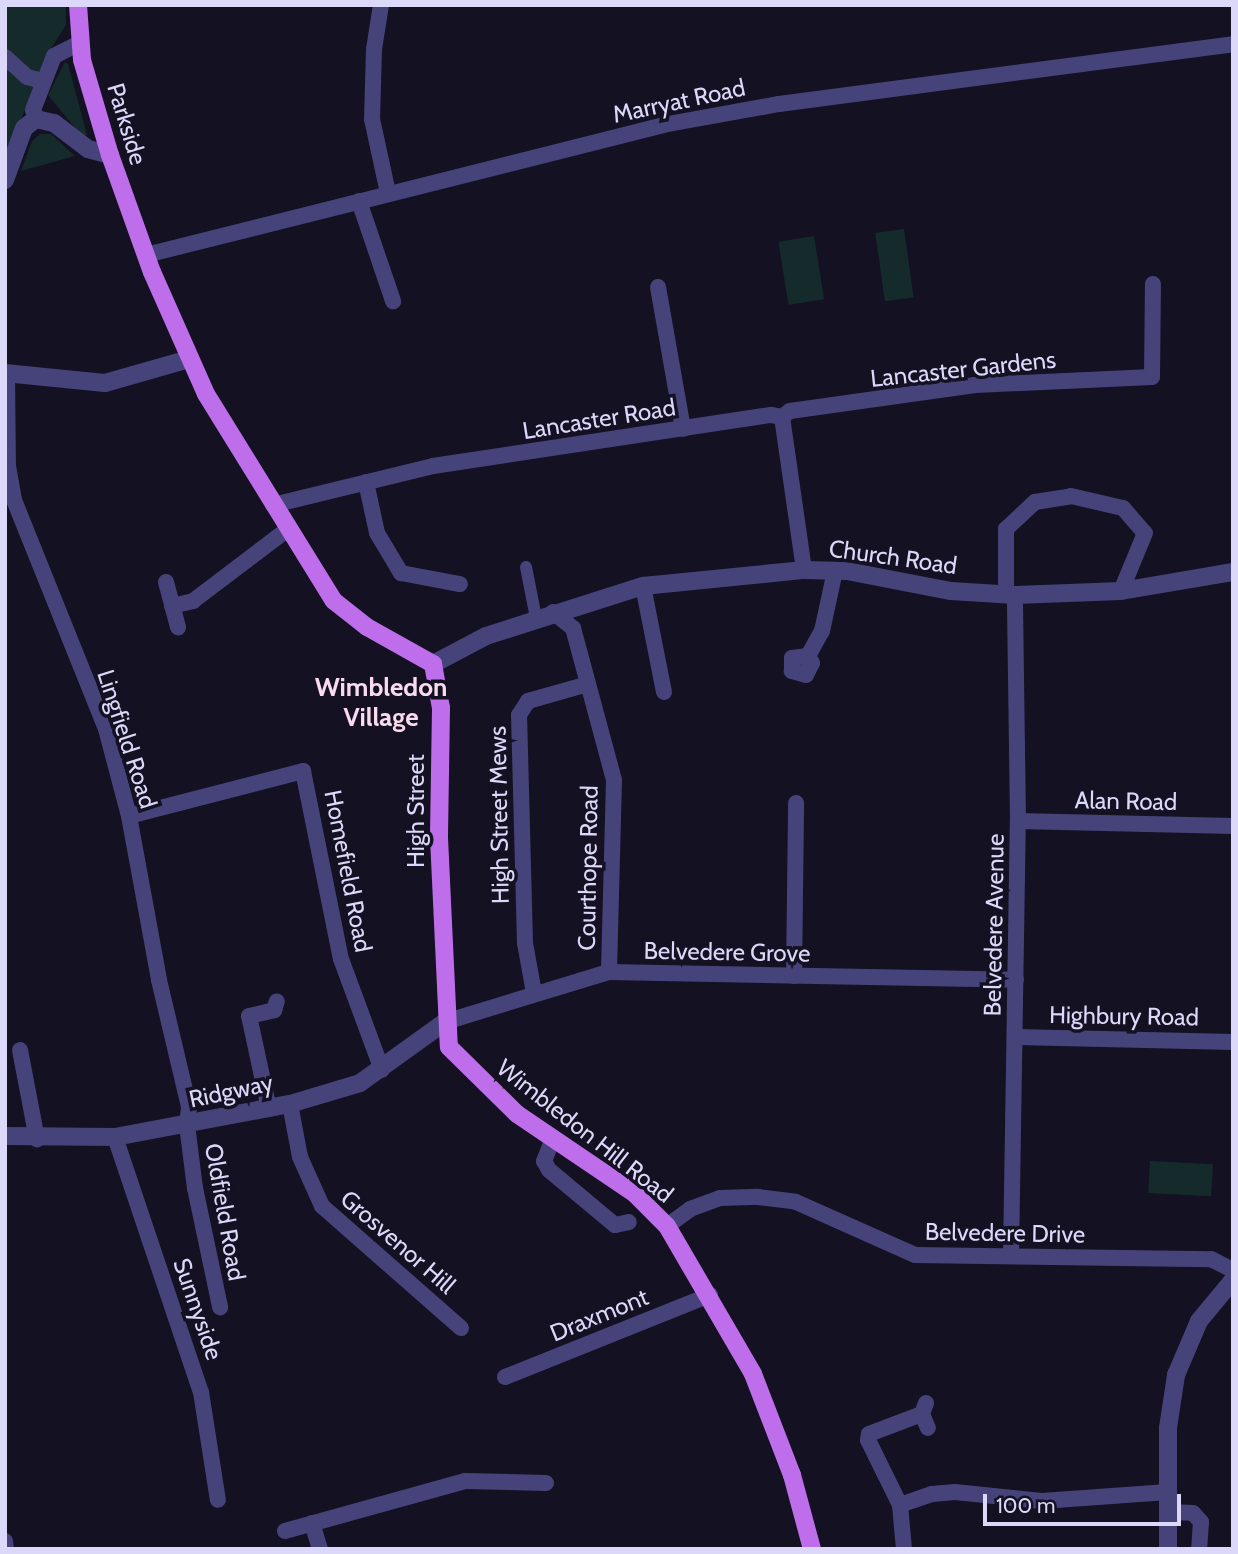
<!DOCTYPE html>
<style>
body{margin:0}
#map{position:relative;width:1238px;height:1554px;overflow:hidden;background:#141122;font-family:Cabin,sans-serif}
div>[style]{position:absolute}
.green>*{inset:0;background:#152b2b;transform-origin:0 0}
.pedestrian>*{height:12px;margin:-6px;padding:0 6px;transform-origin:6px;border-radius:6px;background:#46437b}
.minor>*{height:16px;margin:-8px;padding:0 8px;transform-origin:8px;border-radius:8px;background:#46437b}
.tertiary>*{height:18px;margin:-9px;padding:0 9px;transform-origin:9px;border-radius:9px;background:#46437b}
.primary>*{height:18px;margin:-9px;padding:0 9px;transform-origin:9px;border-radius:9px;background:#be6eeb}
span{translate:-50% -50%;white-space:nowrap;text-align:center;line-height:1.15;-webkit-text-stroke:7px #141122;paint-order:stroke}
.street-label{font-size:24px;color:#dcd8fa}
.neighbourhood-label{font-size:26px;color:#fadaee;font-weight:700}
.frame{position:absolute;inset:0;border:7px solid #dcd8fa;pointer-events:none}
.scale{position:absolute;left:983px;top:1494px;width:198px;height:32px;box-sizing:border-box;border:4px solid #dcd8fa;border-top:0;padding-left:9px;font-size:21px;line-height:24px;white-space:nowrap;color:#dcd8fa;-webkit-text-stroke:5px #141122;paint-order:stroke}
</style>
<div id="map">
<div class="green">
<i style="clip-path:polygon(5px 5px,66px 5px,66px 25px,48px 53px,5px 159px)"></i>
<i style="clip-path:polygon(65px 62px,68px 64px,87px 135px,82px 136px,48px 95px)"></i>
<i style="clip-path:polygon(40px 134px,51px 134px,75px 156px,21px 171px,32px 141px)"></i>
<i style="left:904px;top:229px;width:69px;height:29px;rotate:82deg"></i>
<i style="left:814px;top:236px;width:64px;height:36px;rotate:81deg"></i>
<i style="left:1150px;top:1161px;width:63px;height:32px;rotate:3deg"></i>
</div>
<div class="pedestrian">
<i style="left:526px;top:567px;width:52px;rotate:78.9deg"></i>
</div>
<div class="minor">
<i style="left:381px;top:5px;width:45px;rotate:99deg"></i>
<i style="left:374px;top:49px;width:70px;rotate:91.6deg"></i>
<i style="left:372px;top:119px;width:76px;rotate:77.8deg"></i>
<i style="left:5px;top:57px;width:30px;rotate:42deg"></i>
<i style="left:27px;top:77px;width:16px;rotate:14deg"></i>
<i style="left:36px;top:119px;width:9px;rotate:-108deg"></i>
<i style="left:33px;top:110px;width:58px;rotate:-68.7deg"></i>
<i style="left:54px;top:56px;width:28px;rotate:-27deg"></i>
<i style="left:359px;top:201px;width:106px;rotate:71.2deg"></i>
<i style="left:146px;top:255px;width:538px;rotate:-14.09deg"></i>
<i style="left:668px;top:124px;width:113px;rotate:-10.2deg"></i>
<i style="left:779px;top:104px;width:458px;rotate:-7.5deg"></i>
<i style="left:658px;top:287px;width:144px;rotate:80deg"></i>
<i style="left:7px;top:374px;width:92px;rotate:89.4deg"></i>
<i style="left:8px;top:466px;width:35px;rotate:80deg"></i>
<i style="left:14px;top:500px;width:247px;rotate:68.1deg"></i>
<i style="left:106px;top:729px;width:90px;rotate:75.2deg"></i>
<i style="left:129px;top:816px;width:167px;rotate:79.6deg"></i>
<i style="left:159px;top:980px;width:130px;rotate:76.7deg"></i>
<i style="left:189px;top:1107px;width:18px;rotate:96deg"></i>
<i style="left:187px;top:1125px;width:64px;rotate:82.8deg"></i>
<i style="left:195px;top:1188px;width:122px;rotate:78.1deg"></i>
<i style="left:782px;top:417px;width:10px;rotate:-37deg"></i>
<i style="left:790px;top:411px;width:187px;rotate:-8deg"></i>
<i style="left:975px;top:385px;width:177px;rotate:-2.6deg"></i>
<i style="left:1152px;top:377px;width:93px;rotate:-89.4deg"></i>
<i style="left:782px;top:417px;width:155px;rotate:81.8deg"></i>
<i style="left:366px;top:482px;width:52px;rotate:77.8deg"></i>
<i style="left:377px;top:533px;width:47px;rotate:59deg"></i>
<i style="left:401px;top:573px;width:60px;rotate:10.6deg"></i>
<i style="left:273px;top:505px;width:165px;rotate:-13.7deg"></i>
<i style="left:433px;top:466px;width:342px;rotate:-8.6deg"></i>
<i style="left:771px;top:415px;width:11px;rotate:10deg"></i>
<i style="left:166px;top:582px;width:47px;rotate:75.1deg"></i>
<i style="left:643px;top:586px;width:108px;rotate:78.8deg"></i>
<i style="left:1006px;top:595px;width:66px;rotate:-90deg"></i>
<i style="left:1006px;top:529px;width:40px;rotate:-43deg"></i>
<i style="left:1035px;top:502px;width:36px;rotate:-9deg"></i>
<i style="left:1071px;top:496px;width:53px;rotate:13deg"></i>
<i style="left:1123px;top:508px;width:33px;rotate:49deg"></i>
<i style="left:1145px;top:533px;width:63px;rotate:112.5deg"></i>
<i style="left:172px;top:606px;width:22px;rotate:-13deg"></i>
<i style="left:193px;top:601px;width:119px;rotate:-37.2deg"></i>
<i style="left:553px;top:612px;width:26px;rotate:39deg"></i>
<i style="left:573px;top:628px;width:157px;rotate:74.9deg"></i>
<i style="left:614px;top:780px;width:192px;rotate:91.5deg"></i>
<i style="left:808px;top:656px;width:8px;rotate:60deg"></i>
<i style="left:812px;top:663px;width:13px;rotate:117deg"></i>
<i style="left:806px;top:675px;width:15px;rotate:-164deg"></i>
<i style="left:792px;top:671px;width:13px;rotate:-90deg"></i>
<i style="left:792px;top:658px;width:16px;rotate:-7deg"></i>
<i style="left:808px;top:656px;width:29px;rotate:-61deg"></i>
<i style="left:822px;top:631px;width:61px;rotate:-77.8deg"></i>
<i style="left:129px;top:816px;width:180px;rotate:-14.5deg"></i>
<i style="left:303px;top:771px;width:192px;rotate:78.6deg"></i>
<i style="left:341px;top:959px;width:118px;rotate:69.7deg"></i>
<i style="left:1018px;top:821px;width:215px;rotate:1.3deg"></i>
<i style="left:794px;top:976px;width:173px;rotate:-89.3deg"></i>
<i style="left:534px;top:993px;width:51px;rotate:-100.2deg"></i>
<i style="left:525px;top:943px;width:228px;rotate:-91.5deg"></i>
<i style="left:519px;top:715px;width:17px;rotate:-57deg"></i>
<i style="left:528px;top:701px;width:62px;rotate:-15.8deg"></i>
<i style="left:445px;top:1022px;width:171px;rotate:-17deg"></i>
<i style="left:609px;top:972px;width:407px;rotate:1.1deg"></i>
<i style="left:1015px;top:1037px;width:218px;rotate:1.3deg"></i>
<i style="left:20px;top:1050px;width:91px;rotate:79.2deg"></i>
<i style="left:290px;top:1104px;width:54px;rotate:79.3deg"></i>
<i style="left:300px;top:1157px;width:54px;rotate:65.8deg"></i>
<i style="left:322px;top:1206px;width:185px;rotate:41.3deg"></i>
<i style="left:269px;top:1109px;width:95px;rotate:-102.1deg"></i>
<i style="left:249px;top:1016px;width:26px;rotate:-13deg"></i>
<i style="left:274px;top:1010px;width:9px;rotate:-72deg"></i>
<i style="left:115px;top:1137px;width:269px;rotate:71.4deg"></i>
<i style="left:201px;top:1392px;width:109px;rotate:81.1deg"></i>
<i style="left:553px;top:1138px;width:25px;rotate:111deg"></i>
<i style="left:544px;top:1161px;width:10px;rotate:61deg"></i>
<i style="left:549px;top:1170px;width:86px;rotate:39.8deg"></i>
<i style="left:615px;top:1225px;width:14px;rotate:-12deg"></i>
<i style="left:667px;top:1226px;width:29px;rotate:-36deg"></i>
<i style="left:690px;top:1209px;width:32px;rotate:-20deg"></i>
<i style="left:720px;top:1198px;width:38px;rotate:-2deg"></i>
<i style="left:758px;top:1197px;width:38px;rotate:7deg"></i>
<i style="left:796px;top:1202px;width:130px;rotate:24deg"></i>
<i style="left:915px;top:1255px;width:296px;rotate:0.8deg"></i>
<i style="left:1211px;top:1259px;width:25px;rotate:27deg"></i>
<i style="left:1011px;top:1256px;width:435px;rotate:-89.1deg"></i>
<i style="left:1018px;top:821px;width:226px;rotate:-90.8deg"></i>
<i style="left:505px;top:1377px;width:221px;rotate:-21.8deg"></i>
<i style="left:926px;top:1403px;width:12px;rotate:110deg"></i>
<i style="left:922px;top:1414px;width:15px;rotate:67deg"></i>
<i style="left:900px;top:1505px;width:34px;rotate:-19deg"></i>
<i style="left:932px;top:1494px;width:23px;rotate:-5deg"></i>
<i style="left:955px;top:1492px;width:87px;rotate:5.9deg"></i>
<i style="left:1042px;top:1501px;width:126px;rotate:-4.1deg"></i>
<i style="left:1168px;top:1512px;width:25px;rotate:2deg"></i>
<i style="left:1193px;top:1513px;width:12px;rotate:48deg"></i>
<i style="left:1201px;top:1522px;width:27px;rotate:94deg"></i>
<i style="left:312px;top:1523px;width:27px;rotate:73deg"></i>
<i style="left:285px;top:1531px;width:187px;rotate:-15.5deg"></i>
<i style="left:465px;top:1481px;width:81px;rotate:1.4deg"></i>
<i style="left:5px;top:1541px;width:8px;rotate:83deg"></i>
<i style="left:904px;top:1549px;width:44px;rotate:-95.2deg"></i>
<i style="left:900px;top:1505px;width:72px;rotate:-116.2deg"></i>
<i style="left:868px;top:1440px;width:6px;rotate:-81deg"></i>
<i style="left:869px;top:1434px;width:57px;rotate:-20.7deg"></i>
</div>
<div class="tertiary">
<i style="left:5px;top:180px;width:55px;rotate:-69.9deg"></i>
<i style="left:24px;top:128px;width:15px;rotate:-37deg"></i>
<i style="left:36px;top:119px;width:18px;rotate:13deg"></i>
<i style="left:54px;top:123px;width:43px;rotate:37.4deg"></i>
<i style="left:88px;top:149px;width:23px;rotate:15deg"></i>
<i style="left:5px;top:373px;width:100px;rotate:5.7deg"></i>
<i style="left:105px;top:383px;width:87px;rotate:-15.9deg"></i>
<i style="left:433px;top:664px;width:60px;rotate:-27.8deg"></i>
<i style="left:486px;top:636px;width:165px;rotate:-17.7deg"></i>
<i style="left:643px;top:586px;width:162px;rotate:-5.7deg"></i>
<i style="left:804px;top:570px;width:43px;rotate:1.3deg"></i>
<i style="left:847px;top:571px;width:106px;rotate:10.9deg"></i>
<i style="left:951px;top:591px;width:64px;rotate:3.6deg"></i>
<i style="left:1015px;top:595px;width:106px;rotate:-2.2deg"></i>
<i style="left:1121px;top:591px;width:114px;rotate:-9.6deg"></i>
<i style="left:5px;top:1136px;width:110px;rotate:0.5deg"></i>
<i style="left:115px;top:1137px;width:178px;rotate:-10.7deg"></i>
<i style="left:290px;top:1104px;width:73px;rotate:-16.7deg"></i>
<i style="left:360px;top:1083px;width:105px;rotate:-35.7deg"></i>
<i style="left:1168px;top:1549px;width:121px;rotate:-90deg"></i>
<i style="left:1168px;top:1428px;width:54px;rotate:-81.4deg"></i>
<i style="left:1176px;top:1375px;width:59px;rotate:-66.9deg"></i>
<i style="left:1199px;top:1321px;width:53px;rotate:-50.3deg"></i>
</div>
<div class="primary">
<i style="left:78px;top:5px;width:55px;rotate:85.8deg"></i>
<i style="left:82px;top:60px;width:99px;rotate:73.6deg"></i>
<i style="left:110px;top:155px;width:124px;rotate:70.3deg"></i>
<i style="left:152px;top:272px;width:133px;rotate:66.1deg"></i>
<i style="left:206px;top:394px;width:243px;rotate:58.3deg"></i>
<i style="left:334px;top:601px;width:42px;rotate:38.2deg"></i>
<i style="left:367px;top:627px;width:76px;rotate:29.3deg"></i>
<i style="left:433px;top:664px;width:45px;rotate:79.7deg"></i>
<i style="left:441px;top:708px;width:130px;rotate:90.9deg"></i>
<i style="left:439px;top:838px;width:209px;rotate:87.3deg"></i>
<i style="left:449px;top:1047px;width:95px;rotate:44.6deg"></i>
<i style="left:517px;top:1114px;width:143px;rotate:34.1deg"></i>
<i style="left:635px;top:1194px;width:45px;rotate:45deg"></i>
<i style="left:667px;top:1226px;width:171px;rotate:59.8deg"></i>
<i style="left:753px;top:1374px;width:108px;rotate:68.9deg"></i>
<i style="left:792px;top:1475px;width:77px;rotate:74.9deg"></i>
</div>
<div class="street-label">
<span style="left:679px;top:101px;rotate:-12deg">Marryat Road</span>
<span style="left:127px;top:124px;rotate:73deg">Parkside</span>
<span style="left:963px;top:369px;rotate:-6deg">Lancaster Gardens</span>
<span style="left:599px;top:419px;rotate:-9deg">Lancaster Road</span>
<span style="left:893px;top:557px;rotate:8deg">Church Road</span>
<span style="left:127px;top:739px;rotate:72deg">Lingfield Road</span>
<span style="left:1126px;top:801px;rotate:1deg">Alan Road</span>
<span style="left:416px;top:811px;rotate:-90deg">High Street</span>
<span style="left:499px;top:815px;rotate:-91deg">High Street Mews</span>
<span style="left:588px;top:868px;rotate:-89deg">Courthope Road</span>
<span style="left:348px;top:871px;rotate:79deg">Homefield Road</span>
<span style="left:994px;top:925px;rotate:-89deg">Belvedere Avenue</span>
<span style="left:727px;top:952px;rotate:1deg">Belvedere Grove</span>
<span style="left:1124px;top:1016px;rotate:1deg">Highbury Road</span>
<span style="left:231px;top:1091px;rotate:-12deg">Ridgway</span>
<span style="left:585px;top:1131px;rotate:38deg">Wimbledon Hill Road</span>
<span style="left:225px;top:1212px;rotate:80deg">Oldfield Road</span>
<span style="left:1005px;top:1233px;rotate:1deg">Belvedere Drive</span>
<span style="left:398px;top:1242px;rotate:41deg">Grosvenor Hill</span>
<span style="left:198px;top:1309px;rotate:71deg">Sunnyside</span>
<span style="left:599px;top:1315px;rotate:-22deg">Draxmont</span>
</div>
<div class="neighbourhood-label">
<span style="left:381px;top:703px">Wimbledon<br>Village</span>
</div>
<div class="frame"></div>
<div class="scale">100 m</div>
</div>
